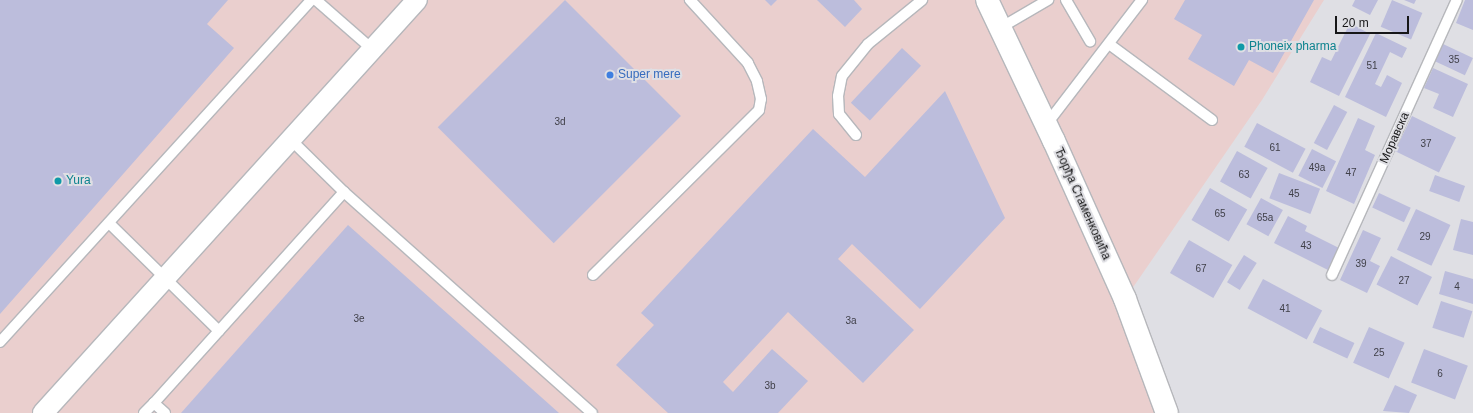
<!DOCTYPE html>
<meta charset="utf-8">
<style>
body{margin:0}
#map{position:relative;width:1473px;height:413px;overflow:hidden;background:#dfdfe4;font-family:Arial,sans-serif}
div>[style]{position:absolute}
.industrial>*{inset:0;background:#eacfce}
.building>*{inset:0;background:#bcbddc;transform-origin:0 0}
.roads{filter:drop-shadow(1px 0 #b6b7bb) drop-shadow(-1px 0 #b6b7bb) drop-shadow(0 1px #b6b7bb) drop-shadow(0 -1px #b6b7bb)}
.lane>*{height:10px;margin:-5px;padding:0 5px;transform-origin:5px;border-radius:5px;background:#fff}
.street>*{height:20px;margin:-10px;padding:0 10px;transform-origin:10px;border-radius:10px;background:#fff}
.secondary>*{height:22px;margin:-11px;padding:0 11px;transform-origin:11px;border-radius:11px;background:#fff}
.dots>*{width:11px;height:11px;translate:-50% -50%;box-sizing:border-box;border:2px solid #dfdfe4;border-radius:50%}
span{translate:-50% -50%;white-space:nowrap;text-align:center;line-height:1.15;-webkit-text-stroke:4px #dfdfe4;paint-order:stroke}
.number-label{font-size:10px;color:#404049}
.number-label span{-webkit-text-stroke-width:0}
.culture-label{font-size:12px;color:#0d838f}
.left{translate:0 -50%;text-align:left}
.shop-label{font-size:12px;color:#366cbe}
.street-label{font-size:12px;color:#171718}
.scale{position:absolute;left:1335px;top:16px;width:74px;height:18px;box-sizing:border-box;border:2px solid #171718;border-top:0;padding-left:5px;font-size:12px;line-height:14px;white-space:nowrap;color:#171718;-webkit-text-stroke:3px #dfdfe4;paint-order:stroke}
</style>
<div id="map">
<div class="industrial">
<i style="clip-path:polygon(0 0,1324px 0,1262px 100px,1125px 299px,1167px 413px,0 413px)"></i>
</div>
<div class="building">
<i style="clip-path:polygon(0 0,228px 0,207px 24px,234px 48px,0 314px)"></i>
<i style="left:565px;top:0;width:164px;height:180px;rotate:45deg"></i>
<i style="clip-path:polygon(765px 0,777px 0,771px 6px)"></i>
<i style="clip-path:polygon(817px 0,854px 0,862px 9px,845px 27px)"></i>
<i style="clip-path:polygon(1185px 0,1314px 0,1273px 73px,1249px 60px,1234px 86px,1188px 59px,1202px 35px,1174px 19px)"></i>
<i style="clip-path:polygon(1355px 0,1378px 0,1370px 15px,1352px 6px)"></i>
<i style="left:1392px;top:0;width:33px;height:29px;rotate:23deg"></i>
<i style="clip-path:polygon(1404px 0,1416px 0,1414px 4px)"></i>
<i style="clip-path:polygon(1465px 0,1473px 0,1473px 30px,1456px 23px)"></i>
<i style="clip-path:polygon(1350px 23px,1370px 34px,1339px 96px,1310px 82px,1322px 57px,1331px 61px)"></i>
<i style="clip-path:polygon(1376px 33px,1407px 48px,1402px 58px,1390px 52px,1375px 84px,1381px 87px,1387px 75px,1402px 83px,1386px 117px,1345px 97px)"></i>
<i style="left:1443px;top:44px;width:33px;height:19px;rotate:25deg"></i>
<i style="left:902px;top:48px;width:26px;height:75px;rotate:43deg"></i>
<i style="clip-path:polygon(1433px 68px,1468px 84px,1453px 117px,1433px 108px,1439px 94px,1424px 88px)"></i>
<i style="clip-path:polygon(945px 91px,1005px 218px,920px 309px,852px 244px,838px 259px,914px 330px,863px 383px,788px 312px,723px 382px,733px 392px,772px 349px,808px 381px,778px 413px,668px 413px,616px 365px,654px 325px,641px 313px,813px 129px,865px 177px)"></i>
<i style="left:1334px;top:105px;width:15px;height:43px;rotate:28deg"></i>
<i style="left:1412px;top:116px;width:49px;height:39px;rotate:26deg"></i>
<i style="clip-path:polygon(1358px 118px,1375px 126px,1365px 150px,1375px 155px,1354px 204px,1326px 191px)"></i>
<i style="left:1257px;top:123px;width:55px;height:27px;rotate:28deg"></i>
<i style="left:1312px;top:149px;width:27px;height:30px;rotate:27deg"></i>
<i style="left:1237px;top:151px;width:35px;height:35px;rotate:29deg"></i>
<i style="left:1279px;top:173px;width:44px;height:27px;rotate:21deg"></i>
<i style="left:1435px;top:175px;width:32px;height:17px;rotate:20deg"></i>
<i style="left:1210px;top:188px;width:43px;height:37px;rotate:30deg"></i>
<i style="left:1379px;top:193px;width:35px;height:16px;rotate:25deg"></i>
<i style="left:1261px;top:198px;width:25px;height:30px;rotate:29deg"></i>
<i style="left:1416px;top:209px;width:38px;height:45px;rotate:25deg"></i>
<i style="clip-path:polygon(1288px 216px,1307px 226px,1305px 231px,1339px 248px,1328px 270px,1274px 243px)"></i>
<i style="clip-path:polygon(1461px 219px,1473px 222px,1473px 255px,1453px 250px)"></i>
<i style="clip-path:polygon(348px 225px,559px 413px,181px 413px)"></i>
<i style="clip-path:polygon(1363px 230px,1381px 238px,1370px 261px,1380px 266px,1367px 293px,1340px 280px)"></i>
<i style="left:1189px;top:240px;width:50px;height:38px;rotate:30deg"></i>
<i style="left:1244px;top:255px;width:15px;height:32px;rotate:32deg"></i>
<i style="left:1391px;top:256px;width:46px;height:32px;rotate:27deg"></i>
<i style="clip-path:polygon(1445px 271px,1473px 279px,1473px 304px,1439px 294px)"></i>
<i style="left:1263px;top:279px;width:67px;height:33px;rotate:28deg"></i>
<i style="left:1441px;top:301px;width:33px;height:28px;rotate:18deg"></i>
<i style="left:1320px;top:327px;width:38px;height:17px;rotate:25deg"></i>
<i style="left:1369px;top:327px;width:39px;height:39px;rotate:24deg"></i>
<i style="left:1424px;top:349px;width:47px;height:36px;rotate:21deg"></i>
<i style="clip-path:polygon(1395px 385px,1417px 395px,1409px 413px,1383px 411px)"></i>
</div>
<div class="roads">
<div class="lane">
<i style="left:316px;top:0;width:74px;rotate:41.2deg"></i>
<i style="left:1066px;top:0;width:48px;rotate:59.7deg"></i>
<i style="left:1000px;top:28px;width:56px;rotate:-30.3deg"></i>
<i style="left:1109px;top:44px;width:128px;rotate:36.4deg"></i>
<i style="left:1046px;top:125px;width:158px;rotate:-52.5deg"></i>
<i style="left:856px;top:135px;width:27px;rotate:-129deg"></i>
<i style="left:839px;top:114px;width:18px;rotate:-93deg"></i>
<i style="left:838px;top:96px;width:20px;rotate:-79deg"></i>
<i style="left:842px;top:76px;width:41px;rotate:-50.9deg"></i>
<i style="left:868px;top:44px;width:70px;rotate:-39.2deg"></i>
<i style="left:344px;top:192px;width:332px;rotate:41.7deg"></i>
<i style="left:109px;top:223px;width:154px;rotate:44.5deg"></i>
<i style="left:593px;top:275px;width:234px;rotate:-44.8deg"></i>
<i style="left:759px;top:110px;width:11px;rotate:-80deg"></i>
<i style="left:761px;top:99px;width:18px;rotate:-103deg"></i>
<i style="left:757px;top:81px;width:20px;rotate:-117deg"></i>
<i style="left:748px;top:63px;width:86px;rotate:-132.6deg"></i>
<i style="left:1332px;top:275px;width:302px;rotate:-65.6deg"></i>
<i style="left:0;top:342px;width:462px;rotate:-47.7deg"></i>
<i style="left:144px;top:413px;width:14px;rotate:-45deg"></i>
<i style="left:165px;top:413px;width:15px;rotate:-138deg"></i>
<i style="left:154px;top:403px;width:284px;rotate:-48deg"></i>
<i style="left:344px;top:192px;width:74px;rotate:-135.5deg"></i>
</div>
<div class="street">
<i style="left:43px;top:413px;width:557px;rotate:-47.84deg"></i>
</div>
<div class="secondary">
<i style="left:987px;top:0;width:156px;rotate:64.6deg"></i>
<i style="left:1054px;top:141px;width:173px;rotate:65.8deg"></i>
<i style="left:1125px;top:299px;width:121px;rotate:69.8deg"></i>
</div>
</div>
<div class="dots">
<i style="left:1241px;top:47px;background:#0f9aa8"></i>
<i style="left:610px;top:75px;background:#3f7fe0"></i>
<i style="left:58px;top:181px;background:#0f9aa8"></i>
</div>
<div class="number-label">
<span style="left:1454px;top:60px">35</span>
<span style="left:1372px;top:66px">51</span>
<span style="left:560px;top:122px">3d</span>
<span style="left:1426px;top:144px">37</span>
<span style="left:1275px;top:148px">61</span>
<span style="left:1317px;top:168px">49a</span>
<span style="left:1351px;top:173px">47</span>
<span style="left:1244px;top:175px">63</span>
<span style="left:1294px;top:194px">45</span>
<span style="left:1220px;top:214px">65</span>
<span style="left:1265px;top:218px">65a</span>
<span style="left:1425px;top:237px">29</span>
<span style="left:1306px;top:246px">43</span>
<span style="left:1361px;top:264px">39</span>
<span style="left:1201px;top:269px">67</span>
<span style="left:1404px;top:281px">27</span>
<span style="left:1457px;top:287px">4</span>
<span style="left:1285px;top:309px">41</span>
<span style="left:359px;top:319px">3e</span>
<span style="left:851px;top:321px">3a</span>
<span style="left:1379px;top:353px">25</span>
<span style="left:1440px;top:374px">6</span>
<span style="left:770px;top:386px">3b</span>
</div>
<div class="culture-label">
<span class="left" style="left:1249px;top:47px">Phoneix pharma</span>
<span class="left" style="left:66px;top:181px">Yura</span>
</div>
<div class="shop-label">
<span class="left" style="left:618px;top:75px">Super mere</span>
</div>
<div class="street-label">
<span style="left:1395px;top:138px;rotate:-66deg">Моравска</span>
<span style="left:1082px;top:204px;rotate:66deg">Ђорђа Стаменковића</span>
</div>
<div class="scale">20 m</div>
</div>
